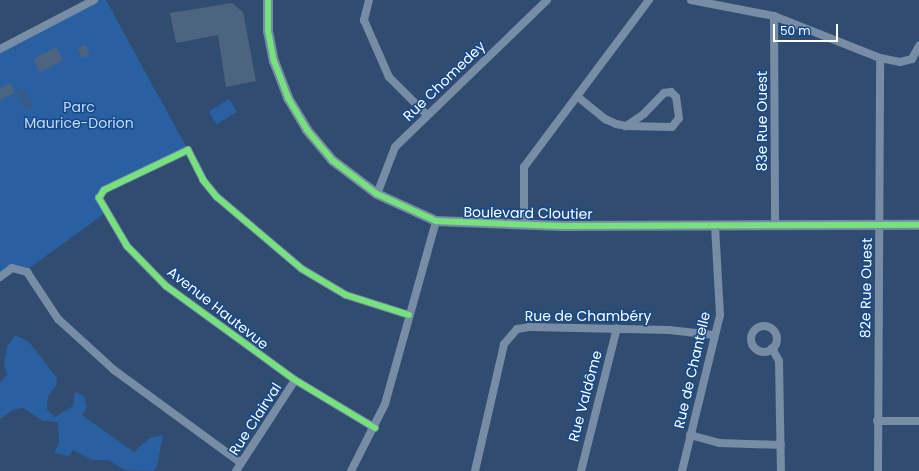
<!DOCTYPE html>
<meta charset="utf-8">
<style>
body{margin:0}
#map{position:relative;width:919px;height:471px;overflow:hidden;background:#304c70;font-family:Poppins,sans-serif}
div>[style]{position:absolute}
.green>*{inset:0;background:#2860a2;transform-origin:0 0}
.water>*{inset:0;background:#355b8a}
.building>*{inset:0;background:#4d6480;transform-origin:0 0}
.minor>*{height:8px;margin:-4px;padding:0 4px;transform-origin:4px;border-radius:4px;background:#778ca5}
.minor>.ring{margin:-4px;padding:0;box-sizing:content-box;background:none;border:8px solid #778ca5;border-radius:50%}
.tertiary>*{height:10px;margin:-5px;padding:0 5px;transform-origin:5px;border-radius:5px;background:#778ca5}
.cycleway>*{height:6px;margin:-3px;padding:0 3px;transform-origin:3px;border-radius:3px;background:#77e17e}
span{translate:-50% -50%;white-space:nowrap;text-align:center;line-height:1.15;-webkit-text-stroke:3px #15498b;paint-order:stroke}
.street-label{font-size:14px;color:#fff}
.park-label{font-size:14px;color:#c4ddfb}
.scale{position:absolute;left:773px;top:24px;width:65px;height:18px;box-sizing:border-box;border:2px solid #fff;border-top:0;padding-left:5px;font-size:12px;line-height:14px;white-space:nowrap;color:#fff;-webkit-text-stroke:3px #15498b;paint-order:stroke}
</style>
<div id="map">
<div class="green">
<i style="clip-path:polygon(94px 0,106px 0,188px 150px,104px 190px,99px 198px,104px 212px,100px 217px,25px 271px,12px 268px,0 277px,0 49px)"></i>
<i style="left:229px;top:99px;width:15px;height:24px;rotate:58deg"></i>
<i style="clip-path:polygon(15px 335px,29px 342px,57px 378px,56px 386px,48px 396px,47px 410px,55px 417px,73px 406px,75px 392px,84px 396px,87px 407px,82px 415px,134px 452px,150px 438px,163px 435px,157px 466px,153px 471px,125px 470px,108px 460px,93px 460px,73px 450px,69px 456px,54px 453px,59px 442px,58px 422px,43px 421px,23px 408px,13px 410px,0 419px,0 383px,7px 375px,4px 365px,7px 347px)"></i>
</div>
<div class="water">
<i style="clip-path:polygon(19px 87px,22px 92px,26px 90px,34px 107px,26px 111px,15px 90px)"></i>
</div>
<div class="building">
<i style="clip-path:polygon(232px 3px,243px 12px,256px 81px,226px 87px,218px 35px,176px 43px,170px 13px)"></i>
<i style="left:86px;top:45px;width:10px;height:9px;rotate:66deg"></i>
<i style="left:56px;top:47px;width:15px;height:26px;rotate:62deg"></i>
<i style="clip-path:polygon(10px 83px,15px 93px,0 100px,0 88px)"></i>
</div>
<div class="minor">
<i style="left:369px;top:0;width:21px;rotate:104deg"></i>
<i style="left:364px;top:20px;width:62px;rotate:66.3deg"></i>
<i style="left:389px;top:77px;width:54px;rotate:45deg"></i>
<i style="left:691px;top:0;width:85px;rotate:10.9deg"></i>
<i style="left:774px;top:16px;width:114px;rotate:21.6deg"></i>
<i style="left:880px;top:58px;width:20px;rotate:11deg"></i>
<i style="left:900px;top:62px;width:12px;rotate:-14deg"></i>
<i style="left:912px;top:59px;width:15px;rotate:-62deg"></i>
<i style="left:774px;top:16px;width:209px;rotate:89.7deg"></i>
<i style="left:0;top:49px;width:106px;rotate:-27.5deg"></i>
<i style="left:578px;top:97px;width:35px;rotate:39deg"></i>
<i style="left:605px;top:119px;width:12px;rotate:24deg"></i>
<i style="left:616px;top:124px;width:10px;rotate:11deg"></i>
<i style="left:626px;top:126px;width:46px;rotate:1.2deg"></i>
<i style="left:672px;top:127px;width:11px;rotate:-52deg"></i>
<i style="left:679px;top:118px;width:21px;rotate:-98deg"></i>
<i style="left:676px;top:97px;width:7px;rotate:-135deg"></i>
<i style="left:671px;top:92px;width:7px;rotate:172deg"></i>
<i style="left:664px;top:93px;width:29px;rotate:134deg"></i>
<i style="left:644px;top:114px;width:22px;rotate:146deg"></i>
<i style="left:377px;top:194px;width:50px;rotate:-69deg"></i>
<i style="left:395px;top:147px;width:211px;rotate:-44deg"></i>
<i style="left:524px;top:223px;width:56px;rotate:-90deg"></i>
<i style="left:524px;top:167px;width:209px;rotate:-53.2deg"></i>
<i style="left:0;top:277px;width:15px;rotate:-37deg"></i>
<i style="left:12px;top:268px;width:16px;rotate:15deg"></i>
<i style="left:27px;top:272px;width:56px;rotate:56.6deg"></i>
<i style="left:58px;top:319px;width:76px;rotate:42.3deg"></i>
<i style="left:114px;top:370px;width:157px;rotate:36.2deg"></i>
<i class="ring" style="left:751px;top:326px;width:18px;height:18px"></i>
<i style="left:772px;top:348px;width:15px;rotate:62deg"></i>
<i style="left:779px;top:361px;width:110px;rotate:89deg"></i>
<i style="left:877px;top:421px;width:42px"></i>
<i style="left:375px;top:428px;width:93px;rotate:-149deg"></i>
<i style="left:295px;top:380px;width:160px;rotate:-143.9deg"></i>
<i style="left:166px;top:286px;width:56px;rotate:-134.3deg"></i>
<i style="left:127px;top:246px;width:56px;rotate:-120.3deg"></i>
<i style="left:99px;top:198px;width:9px;rotate:-58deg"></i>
<i style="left:104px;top:190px;width:93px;rotate:-25.5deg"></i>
<i style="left:188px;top:150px;width:34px;rotate:63deg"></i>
<i style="left:203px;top:180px;width:22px;rotate:51deg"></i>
<i style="left:217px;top:197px;width:111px;rotate:40.3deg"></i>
<i style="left:302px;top:269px;width:51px;rotate:30.6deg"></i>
<i style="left:346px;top:295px;width:66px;rotate:17.6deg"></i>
<i style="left:690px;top:435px;width:30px;rotate:15deg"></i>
<i style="left:719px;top:443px;width:62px;rotate:1.8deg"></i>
<i style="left:236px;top:471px;width:108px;rotate:-57deg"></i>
<i style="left:351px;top:471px;width:75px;rotate:-63.1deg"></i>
<i style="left:385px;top:404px;width:190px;rotate:-74.4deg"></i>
<i style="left:475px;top:471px;width:130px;rotate:-77.1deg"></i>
<i style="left:504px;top:344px;width:20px;rotate:-49deg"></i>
<i style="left:517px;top:329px;width:12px;rotate:-9deg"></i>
<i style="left:529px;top:327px;width:140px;rotate:1.2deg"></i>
<i style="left:669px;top:330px;width:45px;rotate:6.3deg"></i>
<i style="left:581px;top:471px;width:147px;rotate:-75.9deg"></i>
<i style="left:682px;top:471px;width:161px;rotate:-76.3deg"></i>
<i style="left:720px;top:315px;width:89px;rotate:-93.2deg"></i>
<i style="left:878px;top:471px;width:413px;rotate:-89.7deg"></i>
</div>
<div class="tertiary">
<i style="left:268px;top:0;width:31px;rotate:90deg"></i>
<i style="left:268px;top:31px;width:31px;rotate:79deg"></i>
<i style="left:274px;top:61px;width:40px;rotate:69deg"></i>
<i style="left:288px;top:98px;width:37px;rotate:59deg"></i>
<i style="left:307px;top:130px;width:39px;rotate:50deg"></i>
<i style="left:332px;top:160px;width:56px;rotate:37.1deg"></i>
<i style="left:377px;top:194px;width:65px;rotate:24.6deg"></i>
<i style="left:436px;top:221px;width:126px;rotate:2.3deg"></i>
<i style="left:562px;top:226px;width:357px;rotate:-0.2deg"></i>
</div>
<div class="cycleway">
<i style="left:268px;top:0;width:31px;rotate:90deg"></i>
<i style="left:268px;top:31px;width:31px;rotate:79deg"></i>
<i style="left:274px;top:61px;width:40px;rotate:69deg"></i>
<i style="left:288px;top:98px;width:37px;rotate:59deg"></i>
<i style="left:307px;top:130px;width:39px;rotate:50deg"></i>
<i style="left:332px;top:160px;width:56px;rotate:37.1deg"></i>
<i style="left:377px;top:194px;width:65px;rotate:24.6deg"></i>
<i style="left:436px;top:221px;width:126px;rotate:2.3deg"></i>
<i style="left:562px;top:226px;width:357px;rotate:-0.2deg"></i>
<i style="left:375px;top:428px;width:93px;rotate:-149deg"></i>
<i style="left:295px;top:380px;width:160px;rotate:-143.9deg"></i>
<i style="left:166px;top:286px;width:56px;rotate:-134.3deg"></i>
<i style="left:127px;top:246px;width:56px;rotate:-120.3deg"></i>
<i style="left:99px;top:198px;width:9px;rotate:-58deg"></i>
<i style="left:104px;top:190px;width:93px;rotate:-25.5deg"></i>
<i style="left:188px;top:150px;width:34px;rotate:63deg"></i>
<i style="left:203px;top:180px;width:22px;rotate:51deg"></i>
<i style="left:217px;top:197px;width:111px;rotate:40.3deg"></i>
<i style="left:302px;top:269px;width:51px;rotate:30.6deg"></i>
<i style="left:346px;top:295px;width:66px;rotate:17.6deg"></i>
</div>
<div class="street-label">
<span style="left:444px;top:81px;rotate:-44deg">Rue Chomedey</span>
<span style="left:762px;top:121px;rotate:-90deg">83e Rue Ouest</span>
<span style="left:528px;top:213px;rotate:1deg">Boulevard Cloutier</span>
<span style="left:866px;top:288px;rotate:-89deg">82e Rue Ouest</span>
<span style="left:218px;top:308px;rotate:38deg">Avenue Hautevue</span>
<span style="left:588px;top:316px">Rue de Chambéry</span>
<span style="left:692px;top:370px;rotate:-77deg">Rue de Chantelle</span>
<span style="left:585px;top:396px;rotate:-75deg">Rue Valdôme</span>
<span style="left:255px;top:419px;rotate:-57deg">Rue Clairval</span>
</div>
<div class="park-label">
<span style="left:79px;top:115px">Parc<br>Maurice-Dorion</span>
</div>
<div class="scale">50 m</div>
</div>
